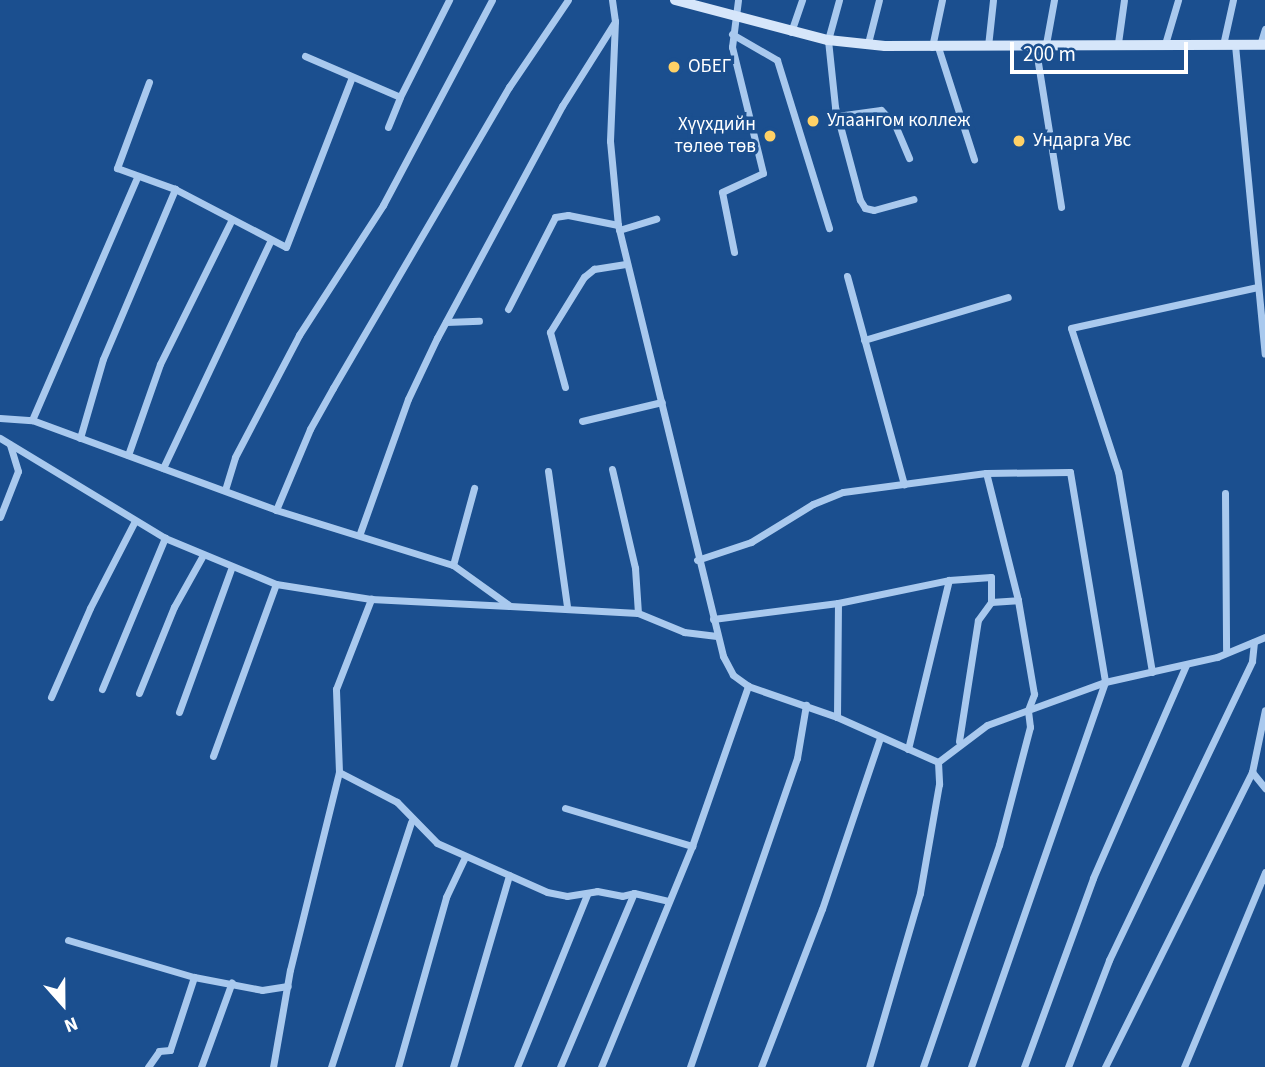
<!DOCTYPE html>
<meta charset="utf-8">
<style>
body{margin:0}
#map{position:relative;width:1265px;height:1067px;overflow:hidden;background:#1b4f8f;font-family:"Source Sans 3",sans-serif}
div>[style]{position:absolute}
.street>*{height:7px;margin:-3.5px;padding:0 3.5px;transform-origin:3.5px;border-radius:3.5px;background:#a9c9ee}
.secondary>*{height:10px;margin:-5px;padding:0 5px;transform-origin:5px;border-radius:5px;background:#d6e6fa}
.dots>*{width:19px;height:19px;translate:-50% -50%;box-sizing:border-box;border:4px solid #1b4f8f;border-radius:50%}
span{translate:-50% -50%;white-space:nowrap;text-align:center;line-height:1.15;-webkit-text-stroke:7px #1b4f8f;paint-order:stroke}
.poi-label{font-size:19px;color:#fff}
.left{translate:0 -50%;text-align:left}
.right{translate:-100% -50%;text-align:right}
.north{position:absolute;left:28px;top:969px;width:70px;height:70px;-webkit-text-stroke:5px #1b4f8f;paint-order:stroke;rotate:159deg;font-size:19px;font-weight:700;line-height:28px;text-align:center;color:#fff}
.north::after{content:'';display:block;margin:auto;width:24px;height:32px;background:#fff;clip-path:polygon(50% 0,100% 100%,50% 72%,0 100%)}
.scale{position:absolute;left:1010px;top:42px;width:178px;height:32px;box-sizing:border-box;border:4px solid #fff;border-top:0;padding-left:9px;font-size:21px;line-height:24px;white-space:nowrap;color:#fff;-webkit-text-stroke:5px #1b4f8f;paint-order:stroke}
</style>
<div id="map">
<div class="street">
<i style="left:612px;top:0;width:21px;rotate:82deg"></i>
<i style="left:615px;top:21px;width:120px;rotate:92.4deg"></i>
<i style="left:610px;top:141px;width:84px;rotate:84.6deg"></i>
<i style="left:618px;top:225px;width:444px;rotate:76.3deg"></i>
<i style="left:723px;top:656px;width:21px;rotate:62deg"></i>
<i style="left:733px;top:675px;width:19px;rotate:36deg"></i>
<i style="left:748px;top:686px;width:94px;rotate:19.2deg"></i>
<i style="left:837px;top:717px;width:111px;rotate:24deg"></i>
<i style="left:938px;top:762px;width:22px;rotate:87deg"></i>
<i style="left:939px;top:784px;width:111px;rotate:99.9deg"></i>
<i style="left:920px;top:893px;width:181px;rotate:106.3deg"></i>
<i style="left:839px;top:0;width:41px;rotate:105.4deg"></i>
<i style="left:828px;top:40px;width:67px;rotate:84deg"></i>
<i style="left:835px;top:107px;width:96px;rotate:75deg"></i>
<i style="left:860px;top:200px;width:9px;rotate:58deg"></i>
<i style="left:865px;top:208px;width:9px;rotate:13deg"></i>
<i style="left:874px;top:210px;width:41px;rotate:-15.4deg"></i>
<i style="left:791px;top:32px;width:34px;rotate:-71deg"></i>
<i style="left:732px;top:34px;width:52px;rotate:30deg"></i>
<i style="left:777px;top:60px;width:176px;rotate:72.8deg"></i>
<i style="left:868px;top:43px;width:44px;rotate:-75.7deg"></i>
<i style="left:1118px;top:43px;width:43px;rotate:-82.1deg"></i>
<i style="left:1035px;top:44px;width:165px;rotate:80.9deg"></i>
<i style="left:1046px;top:44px;width:45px;rotate:-79.7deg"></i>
<i style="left:1165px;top:44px;width:46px;rotate:-73.5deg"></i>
<i style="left:1223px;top:45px;width:46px;rotate:-77.5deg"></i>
<i style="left:1235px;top:45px;width:310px;rotate:84.5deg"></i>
<i style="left:1260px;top:45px;width:17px;rotate:-73deg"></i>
<i style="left:988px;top:46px;width:46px;rotate:-83.8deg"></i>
<i style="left:932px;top:47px;width:48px;rotate:-78deg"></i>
<i style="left:938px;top:47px;width:118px;rotate:72.2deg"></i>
<i style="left:305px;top:56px;width:103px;rotate:23.3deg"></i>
<i style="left:400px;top:97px;width:109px;rotate:-63.2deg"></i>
<i style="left:149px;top:82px;width:92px;rotate:110.4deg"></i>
<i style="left:117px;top:168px;width:62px;rotate:19.9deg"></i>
<i style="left:175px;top:189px;width:125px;rotate:27.6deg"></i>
<i style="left:286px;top:247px;width:182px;rotate:-68.8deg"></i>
<i style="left:837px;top:116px;width:44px;rotate:-7.8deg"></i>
<i style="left:881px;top:110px;width:21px;rotate:47deg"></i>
<i style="left:895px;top:125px;width:36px;rotate:67deg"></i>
<i style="left:388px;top:127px;width:32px;rotate:-68deg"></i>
<i style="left:619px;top:230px;width:39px;rotate:-17deg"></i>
<i style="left:734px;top:252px;width:61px;rotate:-101.3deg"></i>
<i style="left:722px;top:192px;width:45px;rotate:-24.9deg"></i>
<i style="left:763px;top:173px;width:130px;rotate:-103.8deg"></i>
<i style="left:732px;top:47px;width:47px;rotate:-82.7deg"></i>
<i style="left:847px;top:276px;width:216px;rotate:74.7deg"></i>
<i style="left:508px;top:309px;width:103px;rotate:-62.9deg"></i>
<i style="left:555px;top:217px;width:13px;rotate:-9deg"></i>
<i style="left:568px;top:215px;width:51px;rotate:11.3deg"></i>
<i style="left:446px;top:322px;width:33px;rotate:-2deg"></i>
<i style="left:864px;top:340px;width:150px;rotate:-16.6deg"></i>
<i style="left:565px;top:387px;width:57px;rotate:-105.3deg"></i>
<i style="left:550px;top:332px;width:65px;rotate:-58.3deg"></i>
<i style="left:584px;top:277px;width:13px;rotate:-39deg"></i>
<i style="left:594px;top:269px;width:32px;rotate:-9deg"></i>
<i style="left:0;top:418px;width:32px;rotate:4deg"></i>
<i style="left:32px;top:420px;width:260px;rotate:20.2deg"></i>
<i style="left:276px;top:510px;width:185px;rotate:17.3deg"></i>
<i style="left:453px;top:565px;width:70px;rotate:35.7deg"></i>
<i style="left:510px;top:606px;width:128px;rotate:3.1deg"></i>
<i style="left:638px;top:613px;width:50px;rotate:22.4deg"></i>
<i style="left:684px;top:632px;width:33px;rotate:7deg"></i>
<i style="left:32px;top:420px;width:265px;rotate:-66.6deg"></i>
<i style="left:582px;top:421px;width:82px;rotate:-13.4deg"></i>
<i style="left:0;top:438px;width:193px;rotate:31.2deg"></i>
<i style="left:165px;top:538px;width:120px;rotate:22.5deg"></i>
<i style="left:276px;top:584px;width:96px;rotate:9deg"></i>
<i style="left:371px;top:599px;width:138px;rotate:2.9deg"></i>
<i style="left:80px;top:438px;width:82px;rotate:-73.8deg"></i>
<i style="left:103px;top:359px;width:185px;rotate:-67deg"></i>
<i style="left:128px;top:455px;width:96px;rotate:-70.6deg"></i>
<i style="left:160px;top:364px;width:160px;rotate:-63.6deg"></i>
<i style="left:163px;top:468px;width:252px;rotate:-64.7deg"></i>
<i style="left:612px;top:469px;width:102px;rotate:76.9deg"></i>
<i style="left:635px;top:568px;width:45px;rotate:86.2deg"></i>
<i style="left:548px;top:471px;width:136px;rotate:82deg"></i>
<i style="left:225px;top:490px;width:34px;rotate:-73deg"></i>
<i style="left:235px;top:457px;width:138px;rotate:-62.3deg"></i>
<i style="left:299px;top:335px;width:155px;rotate:-57.1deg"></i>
<i style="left:383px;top:205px;width:232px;rotate:-62deg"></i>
<i style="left:1225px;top:493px;width:157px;rotate:89.6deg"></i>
<i style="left:276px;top:510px;width:88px;rotate:-67.2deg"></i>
<i style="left:310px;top:429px;width:47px;rotate:-60.7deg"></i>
<i style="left:333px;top:388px;width:349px;rotate:-59.7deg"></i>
<i style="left:509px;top:87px;width:105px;rotate:-55.9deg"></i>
<i style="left:0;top:517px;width:49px;rotate:-68.6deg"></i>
<i style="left:18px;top:471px;width:28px;rotate:-107deg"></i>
<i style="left:360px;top:533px;width:142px;rotate:-70.3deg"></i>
<i style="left:408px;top:399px;width:68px;rotate:-64.6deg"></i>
<i style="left:437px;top:338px;width:264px;rotate:-61.7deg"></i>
<i style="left:562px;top:106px;width:99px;rotate:-57.8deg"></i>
<i style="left:697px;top:560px;width:57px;rotate:-18.4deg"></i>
<i style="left:751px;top:542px;width:73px;rotate:-31.5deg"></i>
<i style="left:813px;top:504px;width:32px;rotate:-22deg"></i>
<i style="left:843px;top:492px;width:144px;rotate:-7.6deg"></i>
<i style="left:986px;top:473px;width:84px;rotate:-0.7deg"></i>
<i style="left:1070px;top:472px;width:213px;rotate:80.5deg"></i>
<i style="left:1105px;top:682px;width:408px;rotate:109.2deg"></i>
<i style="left:453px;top:565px;width:80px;rotate:-74.7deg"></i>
<i style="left:713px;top:619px;width:126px;rotate:-7.3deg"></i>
<i style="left:838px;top:603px;width:113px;rotate:-11.7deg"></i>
<i style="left:949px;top:580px;width:42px;rotate:-4.1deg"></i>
<i style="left:991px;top:577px;width:25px;rotate:90deg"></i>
<i style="left:991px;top:602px;width:27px;rotate:-4deg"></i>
<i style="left:1152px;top:672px;width:203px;rotate:-99.6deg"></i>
<i style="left:1118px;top:472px;width:151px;rotate:-108.1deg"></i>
<i style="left:1071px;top:328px;width:191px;rotate:-12.4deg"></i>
<i style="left:102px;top:689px;width:164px;rotate:-67.4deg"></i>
<i style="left:139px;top:693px;width:93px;rotate:-67.9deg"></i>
<i style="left:174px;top:607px;width:57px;rotate:-60.8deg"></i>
<i style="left:51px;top:697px;width:97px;rotate:-66.3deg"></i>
<i style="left:90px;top:608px;width:98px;rotate:-62.7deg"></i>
<i style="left:179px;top:712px;width:152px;rotate:-70deg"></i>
<i style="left:837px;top:717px;width:114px;rotate:-89.5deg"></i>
<i style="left:959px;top:741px;width:122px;rotate:-81.1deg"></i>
<i style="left:978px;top:620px;width:22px;rotate:-54deg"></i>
<i style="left:908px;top:749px;width:174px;rotate:-76.4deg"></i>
<i style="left:213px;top:756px;width:183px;rotate:-69.9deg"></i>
<i style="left:938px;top:762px;width:61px;rotate:-37.1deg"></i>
<i style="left:987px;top:725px;width:126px;rotate:-20deg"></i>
<i style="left:1105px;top:682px;width:115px;rotate:-12.6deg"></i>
<i style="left:1217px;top:657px;width:52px;rotate:-22.6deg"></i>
<i style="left:339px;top:772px;width:65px;rotate:27.3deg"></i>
<i style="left:397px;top:802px;width:57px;rotate:45.7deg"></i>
<i style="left:437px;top:843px;width:120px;rotate:24deg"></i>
<i style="left:547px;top:892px;width:20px;rotate:11deg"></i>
<i style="left:567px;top:896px;width:30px;rotate:-9deg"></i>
<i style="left:597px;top:891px;width:25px;rotate:11deg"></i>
<i style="left:622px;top:896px;width:12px;rotate:-14deg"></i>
<i style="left:1252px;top:772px;width:21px;rotate:51deg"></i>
<i style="left:565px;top:808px;width:133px;rotate:16.7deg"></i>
<i style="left:68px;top:940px;width:131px;rotate:16.4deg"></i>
<i style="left:194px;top:977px;width:69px;rotate:10.8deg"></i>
<i style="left:262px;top:990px;width:26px;rotate:-9deg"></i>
<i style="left:148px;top:1067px;width:19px;rotate:-55deg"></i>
<i style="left:159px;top:1051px;width:11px;rotate:-5deg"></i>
<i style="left:170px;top:1050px;width:77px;rotate:-71.8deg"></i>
<i style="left:201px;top:1067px;width:90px;rotate:-70deg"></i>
<i style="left:273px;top:1067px;width:98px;rotate:-80.1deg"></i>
<i style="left:290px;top:970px;width:204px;rotate:-76.1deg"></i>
<i style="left:339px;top:772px;width:83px;rotate:-92.1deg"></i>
<i style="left:336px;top:689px;width:97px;rotate:-68.7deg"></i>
<i style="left:331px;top:1067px;width:258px;rotate:-71.9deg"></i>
<i style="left:398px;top:1067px;width:177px;rotate:-74.2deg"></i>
<i style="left:446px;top:897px;width:44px;rotate:-64.6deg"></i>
<i style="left:453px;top:1067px;width:200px;rotate:-73.7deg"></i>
<i style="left:517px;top:1067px;width:186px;rotate:-67.9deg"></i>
<i style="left:560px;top:1067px;width:189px;rotate:-67deg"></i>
<i style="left:634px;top:893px;width:35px;rotate:13deg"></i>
<i style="left:601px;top:1067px;width:239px;rotate:-67.6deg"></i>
<i style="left:692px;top:846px;width:170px;rotate:-70.7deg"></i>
<i style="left:690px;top:1067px;width:327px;rotate:-70.9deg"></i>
<i style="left:797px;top:758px;width:54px;rotate:-80.4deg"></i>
<i style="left:761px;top:1067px;width:169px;rotate:-68.9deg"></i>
<i style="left:822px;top:909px;width:181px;rotate:-71.3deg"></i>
<i style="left:923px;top:1067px;width:235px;rotate:-71.1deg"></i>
<i style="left:999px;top:845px;width:122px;rotate:-75.3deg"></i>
<i style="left:1030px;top:727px;width:17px;rotate:-97deg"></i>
<i style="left:1028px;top:710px;width:17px;rotate:-69deg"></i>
<i style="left:1034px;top:694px;width:95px;rotate:-99.7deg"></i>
<i style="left:1018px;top:600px;width:131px;rotate:-104.1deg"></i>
<i style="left:1024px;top:1067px;width:201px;rotate:-69.9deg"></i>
<i style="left:1093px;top:878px;width:232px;rotate:-66.4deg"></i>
<i style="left:1068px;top:1067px;width:115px;rotate:-69deg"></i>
<i style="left:1109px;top:960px;width:331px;rotate:-64.4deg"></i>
<i style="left:1252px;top:661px;width:19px;rotate:-84deg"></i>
<i style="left:1105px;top:1067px;width:330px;rotate:-63.5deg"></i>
<i style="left:1252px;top:772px;width:63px;rotate:-78.2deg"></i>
<i style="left:1184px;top:1067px;width:211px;rotate:-67.4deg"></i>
</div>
<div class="secondary">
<i style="left:675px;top:0;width:158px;rotate:14.7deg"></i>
<i style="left:828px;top:40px;width:57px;rotate:6deg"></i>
<i style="left:885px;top:46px;width:380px;rotate:-0.2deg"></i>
</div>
<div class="dots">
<i style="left:674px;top:67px;background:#ffd166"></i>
<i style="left:813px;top:121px;background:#ffd166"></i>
<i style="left:770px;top:136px;background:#ffd166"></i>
<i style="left:1019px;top:141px;background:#ffd166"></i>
</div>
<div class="poi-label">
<span class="left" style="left:688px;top:67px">ОБЕГ</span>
<span class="left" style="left:827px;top:121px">Улаангом коллеж</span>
<span class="right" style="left:756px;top:136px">Хүүхдийн<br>төлөө төв</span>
<span class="left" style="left:1033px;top:141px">Ундарга Увс</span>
</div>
<div class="north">N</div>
<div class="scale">200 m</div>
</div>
